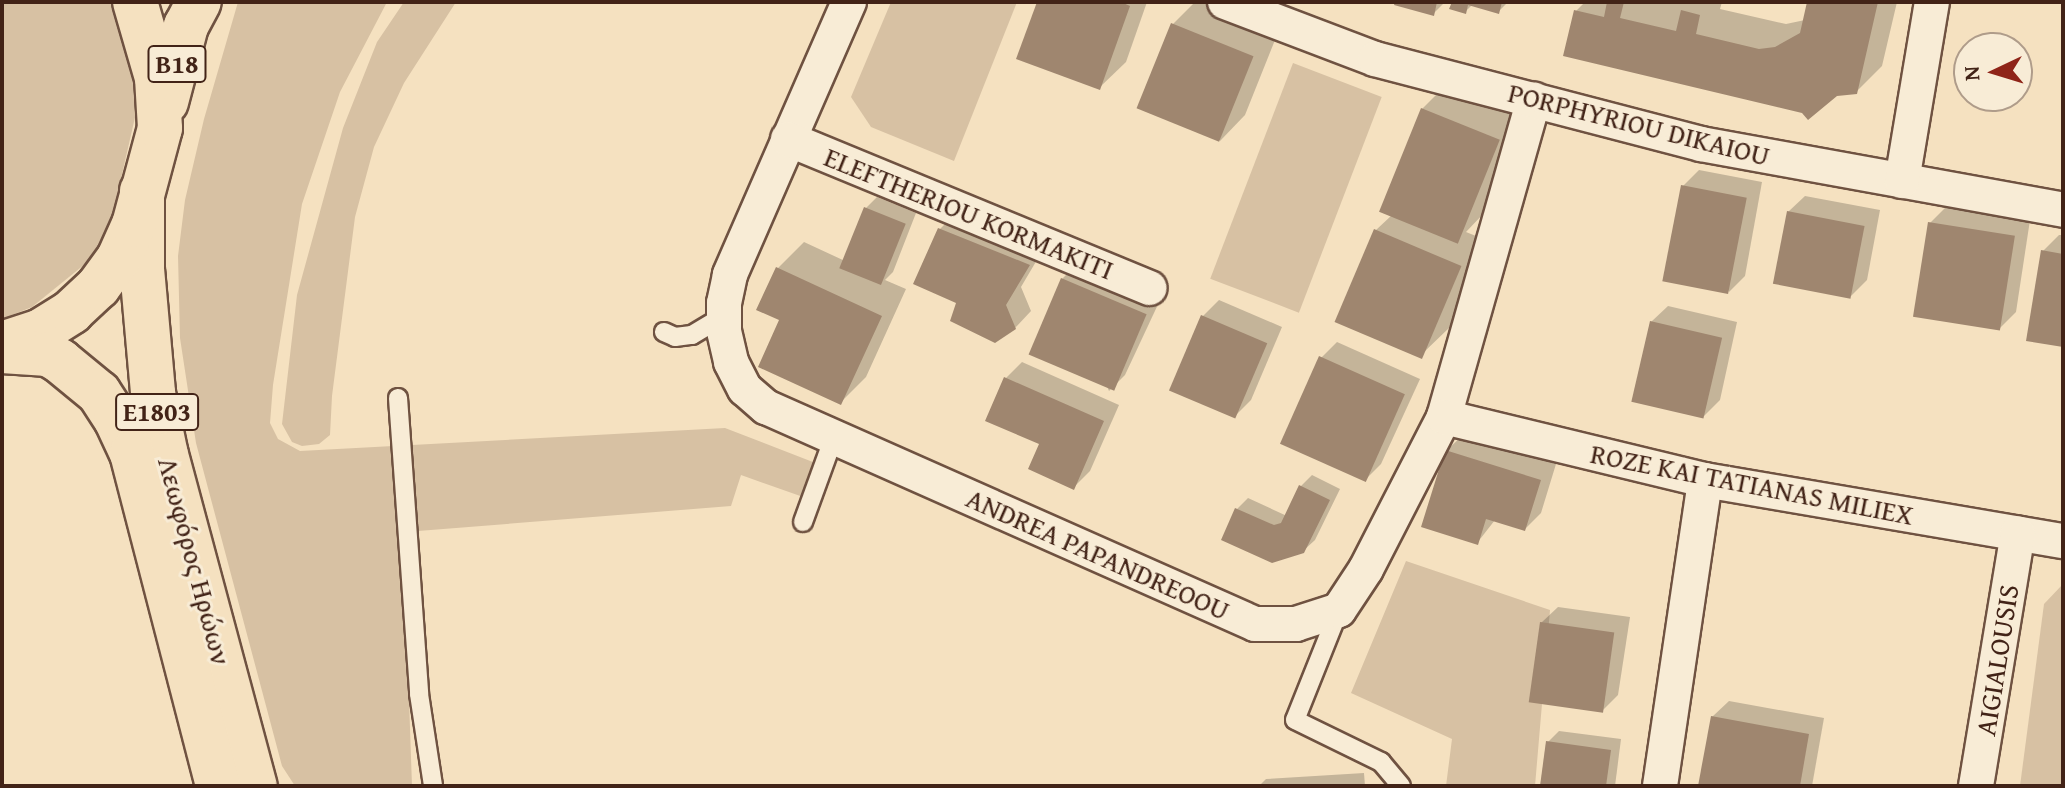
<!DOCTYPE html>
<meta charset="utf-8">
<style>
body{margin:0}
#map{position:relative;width:2065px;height:788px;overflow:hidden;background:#f5e1c0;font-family:"Gentium Book Plus",serif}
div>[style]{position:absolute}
.green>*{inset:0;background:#d7c1a3;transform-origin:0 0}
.shadow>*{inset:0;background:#0003}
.building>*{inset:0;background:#9f866f;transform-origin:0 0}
.roads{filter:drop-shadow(2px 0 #6f5241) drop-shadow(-2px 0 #6f5241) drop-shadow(0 2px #6f5241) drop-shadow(0 -2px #6f5241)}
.lane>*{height:18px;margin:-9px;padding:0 9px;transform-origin:9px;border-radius:9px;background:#f8ecd6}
.street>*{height:34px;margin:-17px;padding:0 17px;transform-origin:17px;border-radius:17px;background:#f8ecd6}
.primary>*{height:44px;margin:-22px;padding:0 22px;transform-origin:22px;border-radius:22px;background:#f5e1c0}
span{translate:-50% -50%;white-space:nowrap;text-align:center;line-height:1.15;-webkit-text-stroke:6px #f8ecd6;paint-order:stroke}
.shield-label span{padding:2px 6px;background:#f8ecd6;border:2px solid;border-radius:6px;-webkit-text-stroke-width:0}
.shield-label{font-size:26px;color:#422317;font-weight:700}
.street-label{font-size:28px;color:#422317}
.frame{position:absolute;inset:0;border:4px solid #422317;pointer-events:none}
.north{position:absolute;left:1953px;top:32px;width:80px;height:80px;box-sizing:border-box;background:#f8ecd6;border:2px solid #af9c8a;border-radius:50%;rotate:266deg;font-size:22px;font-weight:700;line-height:32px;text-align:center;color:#422317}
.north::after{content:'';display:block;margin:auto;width:28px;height:36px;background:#8f2418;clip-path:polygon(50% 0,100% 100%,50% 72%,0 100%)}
</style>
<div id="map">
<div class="green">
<i style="clip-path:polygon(2px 2px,110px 2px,133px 50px,139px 100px,109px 231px,90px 260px,32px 307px,2px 319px)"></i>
<i style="clip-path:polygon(238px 2px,387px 2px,340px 92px,302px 204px,273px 385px,270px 423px,278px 439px,300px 451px,725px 428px,818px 464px,806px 498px,741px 475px,731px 506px,418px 531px,411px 535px,404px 552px,412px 786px,295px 786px,282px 766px,196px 443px,180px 338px,178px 256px,185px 200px,204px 119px)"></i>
<i style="clip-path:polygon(404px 2px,456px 2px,404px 83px,374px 147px,355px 217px,332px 396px,330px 435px,319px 444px,302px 446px,292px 442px,282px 424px,297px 295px,343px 128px,377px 42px)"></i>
<i style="clip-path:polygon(891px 2px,1017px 2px,954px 161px,871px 127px,851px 97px)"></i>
<i style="left:1293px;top:63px;width:95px;height:231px;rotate:21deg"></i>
<i style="clip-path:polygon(1406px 561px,1550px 610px,1535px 786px,1446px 786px,1452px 739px,1351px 693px)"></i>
<i style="clip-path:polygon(2063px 584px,2063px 786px,2020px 786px,2044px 604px)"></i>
</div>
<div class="shadow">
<i style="clip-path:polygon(1039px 2px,1147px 2px,1126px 62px,1100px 87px)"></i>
<i style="clip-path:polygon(1195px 2px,1208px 2px,1279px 30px,1245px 115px,1220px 141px,1173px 24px)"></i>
<i style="clip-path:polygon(1397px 2px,1445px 2px,1433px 14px)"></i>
<i style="clip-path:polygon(1454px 2px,1508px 2px,1499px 11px,1473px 4px,1465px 12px)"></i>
<i style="clip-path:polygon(1585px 2px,1722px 2px,1720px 9px,1786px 24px,1805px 20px,1810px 2px,1897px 2px,1882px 66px,1856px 92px,1836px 95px,1803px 111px,1576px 11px)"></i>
<i style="clip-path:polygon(1448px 83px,1524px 114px,1485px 212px,1466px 232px,1486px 240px,1449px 328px,1423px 353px,1376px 230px,1392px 215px,1422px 109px)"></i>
<i style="clip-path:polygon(1699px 170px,1762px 182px,1745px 276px,1729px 292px,1683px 186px)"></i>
<i style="clip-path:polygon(1805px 196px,1880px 210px,1867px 280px,1851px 296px,1788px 212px)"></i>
<i style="clip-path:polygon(877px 197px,916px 213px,893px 272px,885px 280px,906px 289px,866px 377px,840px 403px,782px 320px,778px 268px,804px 242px,845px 261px,866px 208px)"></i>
<i style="clip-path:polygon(1946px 207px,2030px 220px,2016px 312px,2000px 328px,1930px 223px)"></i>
<i style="clip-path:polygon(956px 213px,1044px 248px,1021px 287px,1031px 311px,1015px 328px,958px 302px,940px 229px)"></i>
<i style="clip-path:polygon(2059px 235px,2063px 235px,2063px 345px,2043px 251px)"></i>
<i style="clip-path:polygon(1078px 263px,1161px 298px,1125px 375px,1109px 391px,1062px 279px)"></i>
<i style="clip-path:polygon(1219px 300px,1282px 327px,1251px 400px,1235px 416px,1203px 316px)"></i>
<i style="clip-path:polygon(1668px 306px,1737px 322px,1720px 400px,1704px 416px,1651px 322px)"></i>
<i style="clip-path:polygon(1337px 342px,1420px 379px,1381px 464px,1365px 480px,1321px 358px)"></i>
<i style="clip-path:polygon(1022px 362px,1119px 405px,1090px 471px,1074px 487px,1041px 443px,1006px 378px)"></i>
<i style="clip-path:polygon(1463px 435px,1556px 464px,1541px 513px,1525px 529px,1495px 520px,1477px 543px,1446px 451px)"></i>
<i style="clip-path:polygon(1312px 475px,1340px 489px,1315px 540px,1303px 551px,1237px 509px,1248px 498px,1287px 516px,1301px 486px)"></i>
<i style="clip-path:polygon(1558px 607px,1630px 617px,1618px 695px,1602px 711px,1541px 623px)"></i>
<i style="clip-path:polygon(1729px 701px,1824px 718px,1812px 786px,1700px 786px,1712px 717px)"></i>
<i style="clip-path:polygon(1559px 731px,1621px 739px,1615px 786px,1542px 786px,1548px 742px)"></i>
<i style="clip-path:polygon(1364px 773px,1365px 786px,1259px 786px,1266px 779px)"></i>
</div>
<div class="building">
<i style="clip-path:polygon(1037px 2px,1121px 2px,1130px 6px,1100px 90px,1016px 59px)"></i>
<i style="clip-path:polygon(1395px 2px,1437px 2px,1434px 16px,1394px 5px)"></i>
<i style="clip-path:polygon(1452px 2px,1502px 2px,1499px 14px,1468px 5px,1466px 14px,1449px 9px)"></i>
<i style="clip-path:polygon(1607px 2px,1624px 2px,1620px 18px,1676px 31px,1681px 10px,1700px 15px,1696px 34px,1759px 49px,1775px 47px,1800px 33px,1807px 2px,1878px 2px,1857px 94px,1837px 96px,1808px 120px,1802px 113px,1563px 56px,1574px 10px,1604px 17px)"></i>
<i style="left:1171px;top:23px;width:89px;height:92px;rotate:22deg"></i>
<i style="left:1421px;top:108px;width:85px;height:112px;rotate:22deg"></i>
<i style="left:1681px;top:185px;width:67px;height:98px;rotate:11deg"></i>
<i style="left:864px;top:207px;width:45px;height:66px;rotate:22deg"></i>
<i style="left:1787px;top:211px;width:79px;height:74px;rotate:11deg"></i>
<i style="left:1928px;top:222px;width:88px;height:96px;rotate:9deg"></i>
<i style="clip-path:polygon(938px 228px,1030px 265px,1006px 305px,1016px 329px,995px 343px,950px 321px,956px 303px,913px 284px)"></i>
<i style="left:1374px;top:229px;width:95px;height:101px;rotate:23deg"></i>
<i style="clip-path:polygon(2041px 250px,2063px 254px,2063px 347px,2026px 341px)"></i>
<i style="clip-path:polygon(776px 267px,882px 316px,841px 405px,758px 367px,779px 320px,756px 310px)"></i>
<i style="left:1061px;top:278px;width:93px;height:83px;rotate:23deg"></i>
<i style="left:1201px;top:315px;width:72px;height:82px;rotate:23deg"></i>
<i style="left:1650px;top:321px;width:74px;height:83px;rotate:13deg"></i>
<i style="left:1319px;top:356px;width:94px;height:96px;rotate:24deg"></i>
<i style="clip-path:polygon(1004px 377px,1104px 421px,1074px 490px,1028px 469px,1039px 444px,985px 421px)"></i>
<i style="clip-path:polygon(1445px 450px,1541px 480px,1525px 531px,1486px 519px,1478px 545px,1421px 527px)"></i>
<i style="clip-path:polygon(1299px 485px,1330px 500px,1304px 553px,1272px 563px,1221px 540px,1235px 508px,1274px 525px,1281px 523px)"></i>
<i style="left:1540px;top:622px;width:75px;height:81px;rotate:8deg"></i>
<i style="clip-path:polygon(1711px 716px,1809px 734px,1800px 786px,1698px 786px)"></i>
<i style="clip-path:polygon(1546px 741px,1611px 750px,1606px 786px,1540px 786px)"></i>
</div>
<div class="roads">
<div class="lane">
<i style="left:664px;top:332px;width:12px;rotate:24deg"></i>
<i style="left:675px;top:337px;width:17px;rotate:-7deg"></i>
<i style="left:692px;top:335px;width:37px;rotate:-31deg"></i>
<i style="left:398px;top:398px;width:297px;rotate:85.9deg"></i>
<i style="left:419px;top:694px;width:93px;rotate:81.3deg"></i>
<i style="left:803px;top:522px;width:90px;rotate:-70deg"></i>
<i style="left:1339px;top:610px;width:118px;rotate:111.8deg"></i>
<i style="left:1295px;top:720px;width:96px;rotate:26deg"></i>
<i style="left:1381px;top:762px;width:31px;rotate:50deg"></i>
</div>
<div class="street">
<i style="left:849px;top:2px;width:298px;rotate:113.6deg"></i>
<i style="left:730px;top:275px;width:29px;rotate:102deg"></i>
<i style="left:724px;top:303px;width:28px;rotate:90deg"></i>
<i style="left:724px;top:331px;width:32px;rotate:77deg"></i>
<i style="left:731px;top:362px;width:30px;rotate:63deg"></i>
<i style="left:745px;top:389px;width:28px;rotate:41deg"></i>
<i style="left:766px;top:407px;width:535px;rotate:23.93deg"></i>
<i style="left:1255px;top:624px;width:41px"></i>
<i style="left:1296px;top:624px;width:45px;rotate:-18deg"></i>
<i style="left:1339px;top:610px;width:49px;rotate:-56.6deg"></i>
<i style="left:1366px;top:569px;width:171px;rotate:-62.8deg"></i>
<i style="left:1444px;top:417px;width:330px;rotate:-74.2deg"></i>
<i style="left:1225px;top:2px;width:160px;rotate:20.8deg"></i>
<i style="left:1375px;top:59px;width:337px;rotate:14.6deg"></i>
<i style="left:1701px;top:144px;width:368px;rotate:10.3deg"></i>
<i style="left:788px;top:139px;width:391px;rotate:22.4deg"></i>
<i style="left:1902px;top:181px;width:181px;rotate:-80.5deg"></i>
<i style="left:1444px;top:417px;width:268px;rotate:13.6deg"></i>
<i style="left:1705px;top:480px;width:363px;rotate:9.7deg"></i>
<i style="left:1660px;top:786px;width:309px;rotate:-81.6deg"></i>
<i style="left:1976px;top:786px;width:256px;rotate:-80.6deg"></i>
</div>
<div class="primary">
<i style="left:166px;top:102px;width:79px;rotate:-75.3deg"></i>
<i style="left:186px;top:26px;width:27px;rotate:-62deg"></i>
<i style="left:142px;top:191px;width:78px;rotate:90deg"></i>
<i style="left:142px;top:269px;width:124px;rotate:84.9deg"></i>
<i style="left:153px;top:393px;width:63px;rotate:78.2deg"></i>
<i style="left:166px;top:455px;width:343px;rotate:75deg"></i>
<i style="left:2px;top:344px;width:41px;rotate:-18.4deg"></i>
<i style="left:41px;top:331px;width:36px;rotate:-32deg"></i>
<i style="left:71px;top:312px;width:37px;rotate:-43deg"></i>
<i style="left:98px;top:287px;width:36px;rotate:-54deg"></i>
<i style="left:119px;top:258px;width:36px;rotate:-66deg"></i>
<i style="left:134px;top:225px;width:100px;rotate:-75deg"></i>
<i style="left:160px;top:128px;width:50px;rotate:-93.4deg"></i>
<i style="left:157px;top:78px;width:79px;rotate:-106.1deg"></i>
<i style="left:2px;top:351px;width:46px;rotate:3.7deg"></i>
<i style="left:48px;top:354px;width:14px;rotate:30deg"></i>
<i style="left:60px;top:361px;width:50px;rotate:39.4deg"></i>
<i style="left:99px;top:393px;width:31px;rotate:57deg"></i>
<i style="left:116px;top:419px;width:38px;rotate:65deg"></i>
<i style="left:132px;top:453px;width:344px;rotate:75.5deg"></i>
</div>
</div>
<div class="shield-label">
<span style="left:177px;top:64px">B18</span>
<span style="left:157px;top:412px">E1803</span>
</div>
<div class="street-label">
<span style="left:1639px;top:124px;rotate:14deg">PORPHYRIOU DIKAIOU</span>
<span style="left:969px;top:213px;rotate:22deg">ELEFTHERIOU KORMAKITI</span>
<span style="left:1752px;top:484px;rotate:11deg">ROZE KAI TATIANAS MILIEX</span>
<span style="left:1098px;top:554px;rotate:24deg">ANDREA PAPANDREOOU</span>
<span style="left:195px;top:561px;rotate:75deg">Λεωφόρος Ηρώων</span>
<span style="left:1997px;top:660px;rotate:-81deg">AIGIALOUSIS</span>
</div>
<div class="frame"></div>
<div class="north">N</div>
</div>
